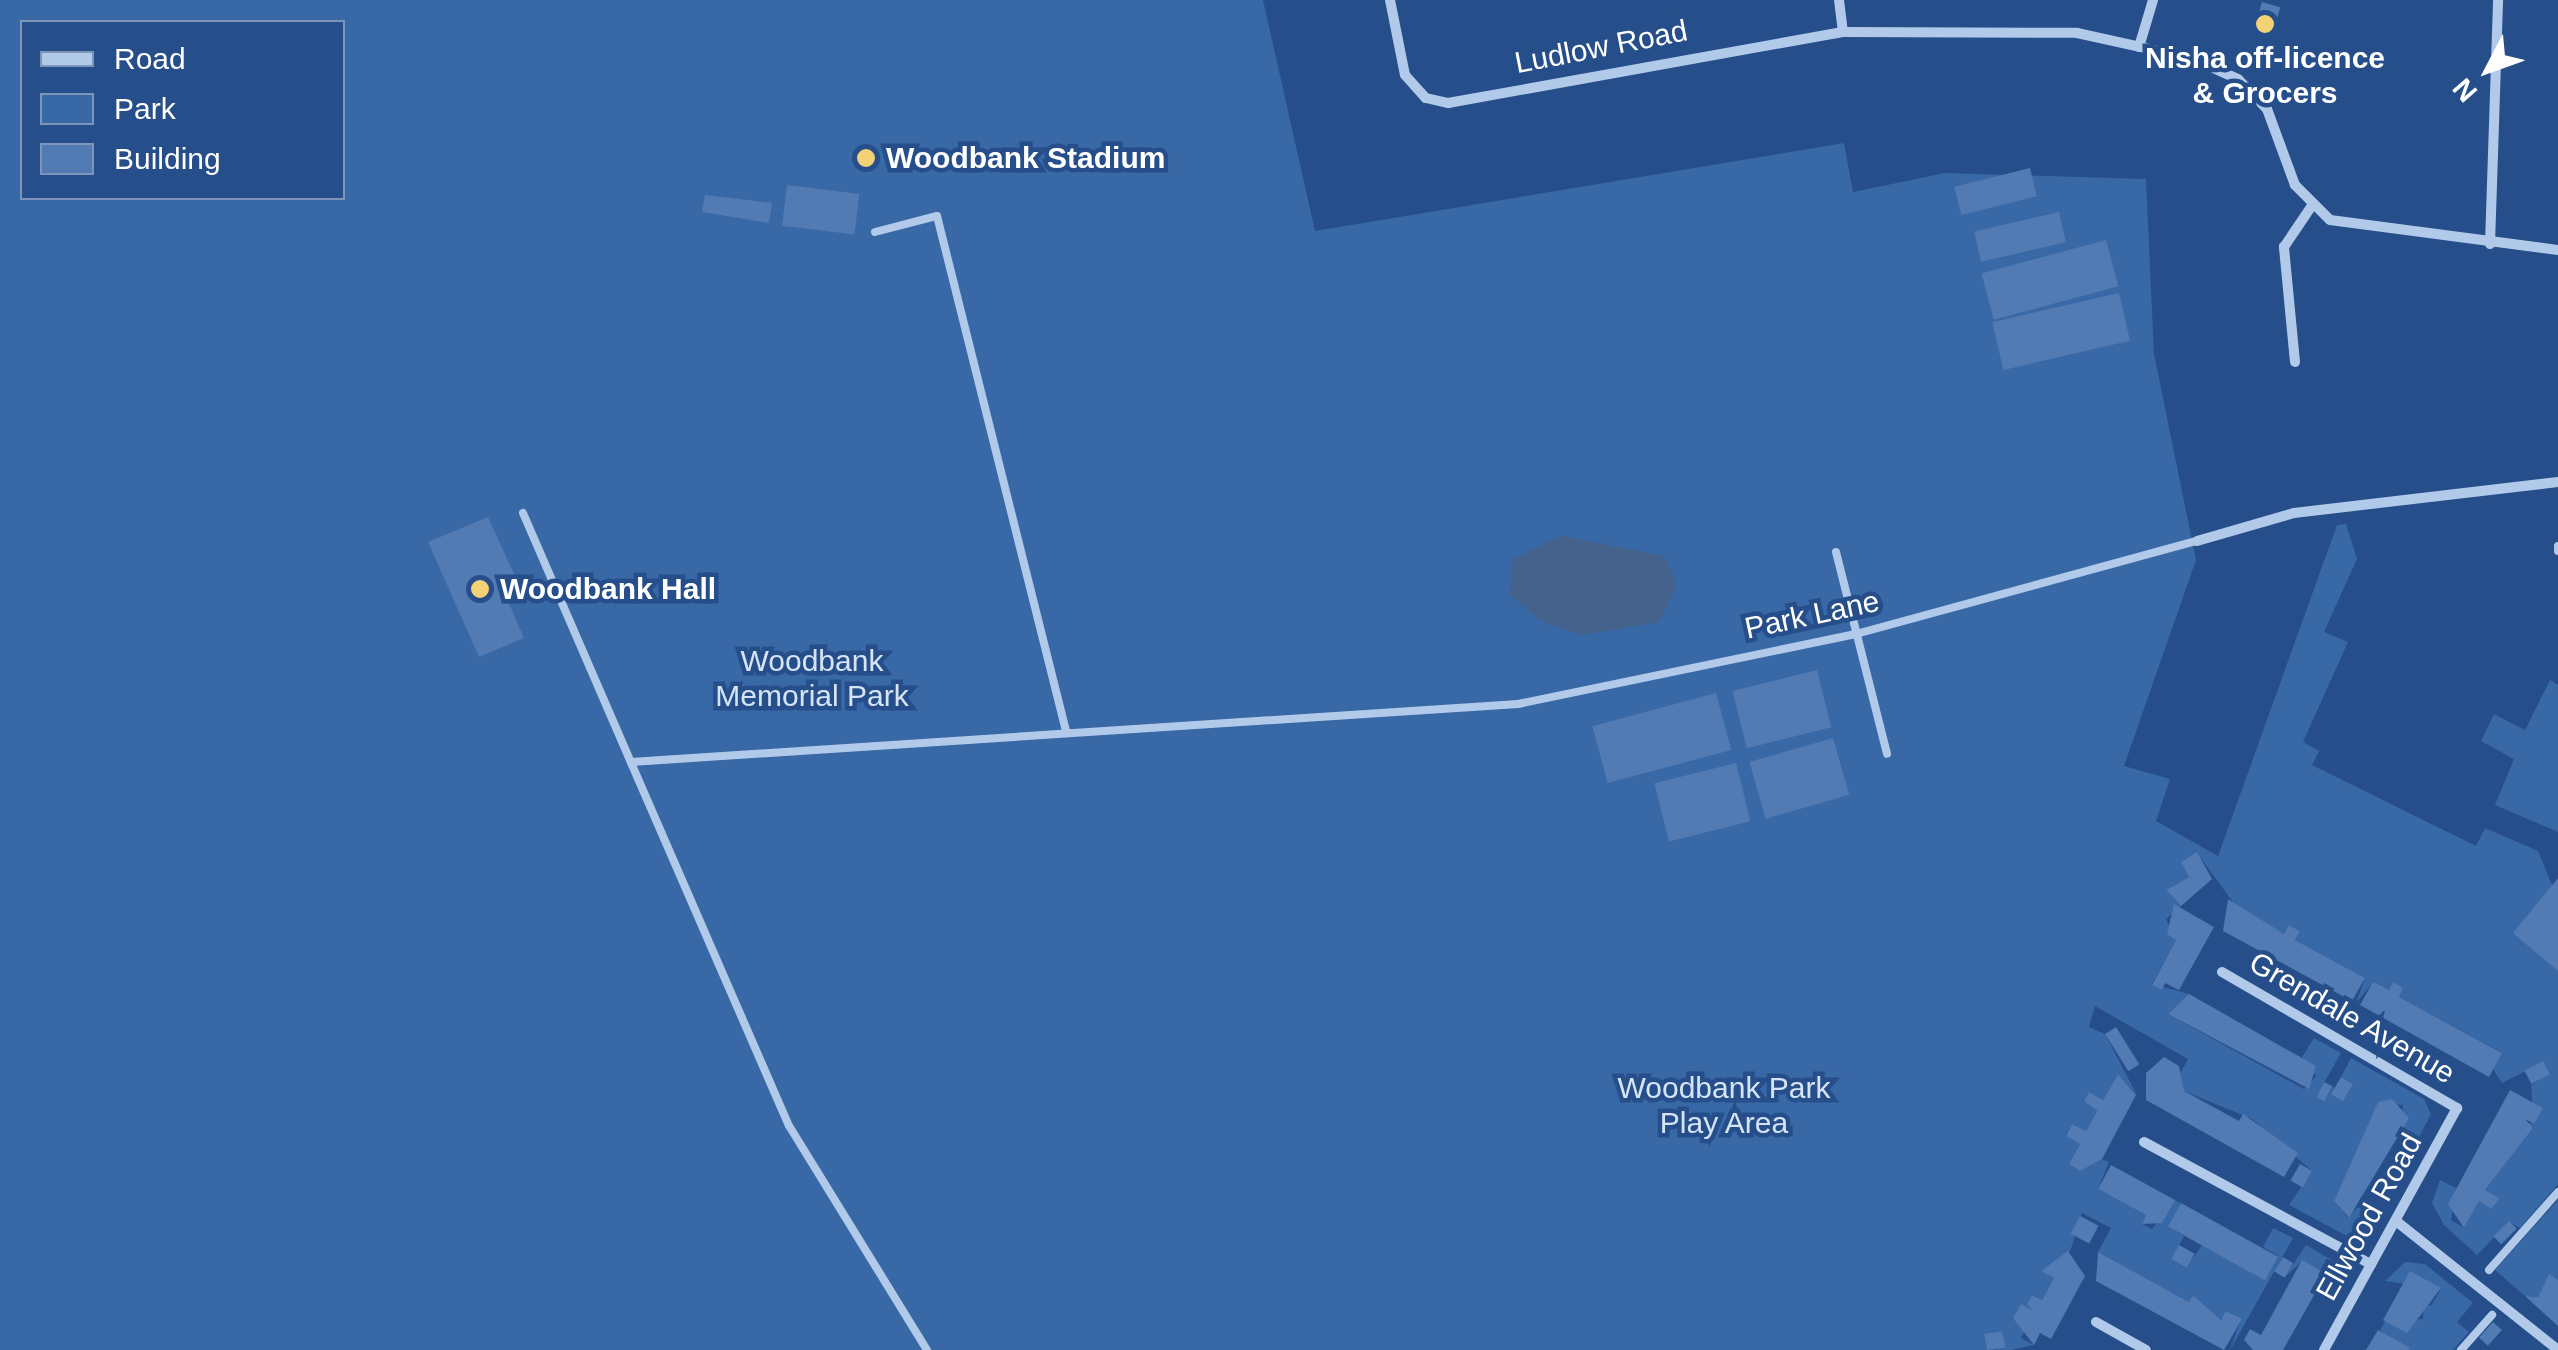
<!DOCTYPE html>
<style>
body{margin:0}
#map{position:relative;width:2558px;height:1350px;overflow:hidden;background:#254e8a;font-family:Helvetica,sans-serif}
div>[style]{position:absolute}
.green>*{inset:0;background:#3968a6}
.water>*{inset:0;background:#45628d}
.building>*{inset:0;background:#517bb2;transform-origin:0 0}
.service>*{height:8px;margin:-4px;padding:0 4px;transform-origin:4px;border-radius:4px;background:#b2caea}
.minor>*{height:10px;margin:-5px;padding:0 5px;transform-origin:5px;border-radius:5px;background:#b2caea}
.dots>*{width:28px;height:28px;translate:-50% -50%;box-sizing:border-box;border:5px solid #254e8a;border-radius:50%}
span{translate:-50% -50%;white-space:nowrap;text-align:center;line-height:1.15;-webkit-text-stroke:9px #254e8a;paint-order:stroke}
.street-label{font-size:30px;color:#fff}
.poi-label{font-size:30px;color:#fff;font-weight:700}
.left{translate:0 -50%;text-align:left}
.park-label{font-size:30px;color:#d6e4f7}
.legend{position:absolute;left:20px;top:20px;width:325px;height:180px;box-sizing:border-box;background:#254e8a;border:2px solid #7c95b9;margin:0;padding:12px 18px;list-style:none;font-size:30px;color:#fff}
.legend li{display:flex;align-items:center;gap:20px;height:50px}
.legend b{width:50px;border:2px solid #7c95b9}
.north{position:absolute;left:2438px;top:20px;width:100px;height:100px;-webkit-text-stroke:8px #254e8a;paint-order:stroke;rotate:229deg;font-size:28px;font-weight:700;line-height:40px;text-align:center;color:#fff}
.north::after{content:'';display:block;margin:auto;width:35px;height:45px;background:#fff;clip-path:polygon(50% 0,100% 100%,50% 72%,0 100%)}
</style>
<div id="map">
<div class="green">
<i style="clip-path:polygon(evenodd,0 0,1263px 0,1315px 231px,1844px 143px,1853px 192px,1945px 173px,2146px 179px,2154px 354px,2196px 560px,2124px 766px,2170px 779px,2156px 821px,2218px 856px,2337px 525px,2346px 524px,2357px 559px,2324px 632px,2348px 642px,2303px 742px,2319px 751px,2312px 765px,2476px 846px,2485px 828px,2538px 851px,2552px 885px,2558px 971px,2558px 1184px,2520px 1228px,2509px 1222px,2477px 1255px,2444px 1225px,2432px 1203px,2440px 1180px,2456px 1188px,2451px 1220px,2464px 1228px,2479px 1201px,2493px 1208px,2498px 1198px,2485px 1190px,2533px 1128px,2524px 1122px,2534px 1124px,2531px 1085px,2550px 1074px,2543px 1062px,2502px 1083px,2493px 1069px,2501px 1052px,2399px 997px,2393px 982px,2389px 990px,2373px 983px,2356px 1003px,2365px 978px,2295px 940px,2300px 931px,2290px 925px,2284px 934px,2238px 909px,2197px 853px,2182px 862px,2189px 877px,2166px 890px,2181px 906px,2166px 919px,2176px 940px,2152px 984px,2189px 994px,2168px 1014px,2304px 1089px,2316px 1076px,2302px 1057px,2314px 1038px,2341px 1053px,2316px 1097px,2324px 1101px,2332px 1086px,2344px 1100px,2353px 1084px,2341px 1077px,2351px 1058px,2424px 1099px,2431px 1114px,2417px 1141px,2401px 1133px,2403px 1105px,2378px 1103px,2334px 1201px,2348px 1218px,2365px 1199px,2380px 1207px,2360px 1243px,2289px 1205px,2312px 1171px,2252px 1119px,2184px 1091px,2178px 1077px,2188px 1059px,2095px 1006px,2089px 1027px,2105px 1034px,2137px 1095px,2118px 1074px,2103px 1100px,2089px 1092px,2084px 1101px,2097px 1111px,2086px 1131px,2072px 1124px,2066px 1135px,2080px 1144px,2069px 1164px,2080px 1171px,2096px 1157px,2109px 1162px,2098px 1189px,2146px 1215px,2142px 1224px,2152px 1229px,2175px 1200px,2181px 1203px,2169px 1227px,2184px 1236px,2172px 1259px,2187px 1267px,2202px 1245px,2265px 1279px,2278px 1256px,2263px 1247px,2273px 1228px,2293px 1238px,2230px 1350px,2241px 1319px,2227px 1311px,2221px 1320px,2193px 1295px,2189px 1302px,2098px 1252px,2111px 1228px,2082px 1213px,2070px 1252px,2042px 1270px,2054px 1278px,2042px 1300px,2033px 1295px,2027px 1305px,2036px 1310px,2021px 1338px,2034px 1345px,2011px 1350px,1991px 1350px,2006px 1348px,2002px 1331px,1984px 1334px,1987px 1350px,0 1350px,0 0,22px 22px,342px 22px,342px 198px,22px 198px,22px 22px)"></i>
<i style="clip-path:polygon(2550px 680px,2558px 685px,2558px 832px,2495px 805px,2514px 759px,2481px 741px,2494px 714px,2525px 730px)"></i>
<i style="clip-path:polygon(2558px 1200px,2558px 1280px,2549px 1275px,2538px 1297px,2525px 1296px,2495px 1270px)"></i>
<i style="clip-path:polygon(2306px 1245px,2346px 1268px,2335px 1289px,2302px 1261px,2284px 1278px)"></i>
<i style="clip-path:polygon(2405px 1262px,2425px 1264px,2473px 1303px,2457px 1322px,2469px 1332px,2453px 1350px,2408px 1350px,2380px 1331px,2385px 1321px,2423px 1319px,2424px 1302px,2431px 1306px,2441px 1289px,2385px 1281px)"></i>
</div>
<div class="water">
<i style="clip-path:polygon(1562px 536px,1664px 556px,1677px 585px,1659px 622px,1582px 635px,1541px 621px,1510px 595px,1513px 559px)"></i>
</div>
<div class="building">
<i style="left:2262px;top:2px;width:19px;height:25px;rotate:16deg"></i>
<i style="left:2030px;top:168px;width:29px;height:78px;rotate:76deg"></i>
<i style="left:787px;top:185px;width:73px;height:41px;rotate:7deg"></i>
<i style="clip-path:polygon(705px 195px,772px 203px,769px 223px,702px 212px)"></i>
<i style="left:2059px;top:212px;width:31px;height:87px;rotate:77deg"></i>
<i style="left:2106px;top:240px;width:48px;height:129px;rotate:75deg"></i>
<i style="left:2119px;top:293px;width:49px;height:130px;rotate:77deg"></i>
<i style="clip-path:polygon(488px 517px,519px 585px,504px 592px,524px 638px,479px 657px,428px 542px)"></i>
<i style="left:1817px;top:670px;width:59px;height:87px;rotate:76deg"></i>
<i style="left:1716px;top:693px;width:59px;height:128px;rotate:75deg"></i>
<i style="left:1833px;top:738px;width:59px;height:87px;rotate:74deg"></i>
<i style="left:1736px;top:763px;width:60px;height:84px;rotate:76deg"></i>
<i style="clip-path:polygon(2197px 852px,2212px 879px,2181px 906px,2166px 890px,2189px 877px,2181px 862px)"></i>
<i style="clip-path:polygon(2558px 878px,2558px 971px,2513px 933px)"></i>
<i style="clip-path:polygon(2228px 899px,2284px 934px,2289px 925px,2300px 931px,2295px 940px,2365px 978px,2352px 1001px,2223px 931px)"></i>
<i style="clip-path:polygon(2174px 904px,2214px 927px,2179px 990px,2165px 983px,2162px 990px,2152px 985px,2176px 940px,2167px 934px)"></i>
<i style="clip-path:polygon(2373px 982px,2389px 990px,2393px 982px,2403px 988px,2399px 997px,2502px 1053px,2489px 1077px,2360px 1005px)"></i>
<i style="clip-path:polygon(2189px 994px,2316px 1066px,2309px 1089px,2168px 1014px)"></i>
<i style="left:2116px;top:1027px;width:44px;height:13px;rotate:58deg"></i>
<i style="clip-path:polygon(2164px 1057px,2179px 1066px,2184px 1091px,2239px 1121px,2243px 1114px,2298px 1153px,2284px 1177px,2146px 1100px,2146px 1073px)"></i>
<i style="left:2543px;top:1061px;width:15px;height:21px;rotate:62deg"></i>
<i style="clip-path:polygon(2118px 1074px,2136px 1095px,2102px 1159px,2080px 1171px,2069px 1164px,2080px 1144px,2066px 1136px,2072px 1124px,2086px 1131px,2097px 1111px,2084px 1101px,2089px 1092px,2103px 1100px)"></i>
<i style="left:2341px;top:1077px;width:14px;height:20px;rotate:30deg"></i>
<i style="left:2324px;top:1082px;width:9px;height:17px;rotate:27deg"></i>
<i style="clip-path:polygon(2510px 1090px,2543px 1108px,2534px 1124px,2525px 1119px,2533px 1128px,2485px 1190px,2499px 1198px,2492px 1209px,2479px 1201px,2464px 1228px,2448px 1204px)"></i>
<i style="clip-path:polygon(2392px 1099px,2409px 1118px,2349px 1218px,2334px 1201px,2378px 1102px)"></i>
<i style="left:2300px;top:1164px;width:14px;height:19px;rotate:30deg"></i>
<i style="clip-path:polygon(2111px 1165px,2175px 1200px,2162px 1223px,2142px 1224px,2146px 1215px,2098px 1189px)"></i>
<i style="left:2181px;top:1203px;width:111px;height:27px;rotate:29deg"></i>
<i style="left:2080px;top:1216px;width:21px;height:20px;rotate:28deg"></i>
<i style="left:2509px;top:1221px;width:11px;height:22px;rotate:45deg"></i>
<i style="left:2179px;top:1245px;width:18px;height:16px;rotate:29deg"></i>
<i style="clip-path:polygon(2068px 1251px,2085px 1276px,2051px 1339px,2040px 1333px,2034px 1345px,2013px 1318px,2021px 1304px,2035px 1312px,2027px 1305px,2032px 1295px,2042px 1300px,2054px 1278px,2041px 1271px)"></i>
<i style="clip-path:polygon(2098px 1252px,2189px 1302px,2193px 1295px,2221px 1320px,2226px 1311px,2242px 1319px,2224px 1350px,2096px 1281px)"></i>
<i style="left:2283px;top:1257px;width:12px;height:17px;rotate:31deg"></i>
<i style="clip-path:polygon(2302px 1260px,2326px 1274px,2283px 1350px,2253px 1350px,2244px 1340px,2250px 1329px,2261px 1335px)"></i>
<i style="clip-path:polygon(2410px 1271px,2441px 1288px,2407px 1333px,2383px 1320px)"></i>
<i style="clip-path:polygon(2549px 1274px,2558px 1280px,2558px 1326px,2525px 1296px,2538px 1297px)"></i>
<i style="left:2493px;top:1322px;width:12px;height:21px;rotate:42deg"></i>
<i style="clip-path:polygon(2378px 1330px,2410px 1348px,2408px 1350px,2366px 1350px)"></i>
<i style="clip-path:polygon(2002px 1331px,2006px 1348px,1987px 1350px,1984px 1334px)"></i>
</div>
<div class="service">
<i style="left:875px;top:232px;width:64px;rotate:-14.5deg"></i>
<i style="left:937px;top:216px;width:531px;rotate:75.94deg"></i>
<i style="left:523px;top:513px;width:271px;rotate:66.6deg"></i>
<i style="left:2558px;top:546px;width:5px;rotate:90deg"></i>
<i style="left:1836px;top:552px;width:208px;rotate:75.8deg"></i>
<i style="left:2489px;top:1270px;width:104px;rotate:-48.5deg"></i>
<i style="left:927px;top:1350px;width:263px;rotate:-121.6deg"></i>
<i style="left:789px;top:1126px;width:397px;rotate:-113.5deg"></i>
<i style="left:631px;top:762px;width:889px;rotate:-3.74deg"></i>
<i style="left:1518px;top:704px;width:345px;rotate:-11.7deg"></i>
<i style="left:1856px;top:634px;width:353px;rotate:-15.3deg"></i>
<i style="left:2461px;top:1350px;width:47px;rotate:-48.5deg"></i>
</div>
<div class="minor">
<i style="left:1390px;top:0;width:76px;rotate:78.7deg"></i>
<i style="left:1405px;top:75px;width:31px;rotate:48deg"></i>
<i style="left:1426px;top:98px;width:23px;rotate:13deg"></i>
<i style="left:1448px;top:103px;width:401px;rotate:-10.2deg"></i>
<i style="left:1843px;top:32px;width:234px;rotate:0.2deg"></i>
<i style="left:2077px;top:33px;width:117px;rotate:12.4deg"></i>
<i style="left:2191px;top:58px;width:51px;rotate:24.1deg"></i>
<i style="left:2238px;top:79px;width:42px;rotate:46deg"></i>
<i style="left:2267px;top:109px;width:81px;rotate:69.8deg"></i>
<i style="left:2295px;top:185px;width:49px;rotate:45deg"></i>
<i style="left:2330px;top:220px;width:230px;rotate:7.5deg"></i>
<i style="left:1839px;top:0;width:32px;rotate:83deg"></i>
<i style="left:2139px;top:47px;width:49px;rotate:-73.4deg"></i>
<i style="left:2490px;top:244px;width:244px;rotate:-88.1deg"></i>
<i style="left:2295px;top:362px;width:116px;rotate:-95.5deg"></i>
<i style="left:2284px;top:247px;width:48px;rotate:-56deg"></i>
<i style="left:2197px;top:541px;width:101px;rotate:-16.1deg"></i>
<i style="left:2294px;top:513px;width:266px;rotate:-6.7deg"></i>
<i style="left:2222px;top:972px;width:272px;rotate:30.1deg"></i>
<i style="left:2457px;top:1108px;width:276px;rotate:118.8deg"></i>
<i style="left:2144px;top:1142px;width:258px;rotate:28.3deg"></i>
<i style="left:2396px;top:1221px;width:207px;rotate:38.5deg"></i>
<i style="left:2096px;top:1322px;width:57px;rotate:29.2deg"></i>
</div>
<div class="dots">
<i style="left:2265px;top:24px;background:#f3d276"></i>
<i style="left:866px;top:158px;background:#f3d276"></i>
<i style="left:480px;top:589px;background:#f3d276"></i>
</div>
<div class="street-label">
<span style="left:1601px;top:47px;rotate:-11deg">Ludlow Road</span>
<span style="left:1812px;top:615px;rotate:-12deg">Park Lane</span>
<span style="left:2352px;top:1018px;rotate:30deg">Grendale Avenue</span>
<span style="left:2369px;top:1217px;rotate:-61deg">Ellwood Road</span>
</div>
<div class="poi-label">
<span style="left:2265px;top:75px">Nisha off-licence<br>&amp; Grocers</span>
<span class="left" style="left:886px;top:158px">Woodbank Stadium</span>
<span class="left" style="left:500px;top:589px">Woodbank Hall</span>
</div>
<div class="park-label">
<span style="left:812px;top:678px">Woodbank<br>Memorial Park</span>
<span style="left:1724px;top:1105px">Woodbank Park<br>Play Area</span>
</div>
<ul class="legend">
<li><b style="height:12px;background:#b2caea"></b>Road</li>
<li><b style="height:28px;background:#3968a6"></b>Park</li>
<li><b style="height:28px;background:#517bb2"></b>Building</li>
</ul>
<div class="north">N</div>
</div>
